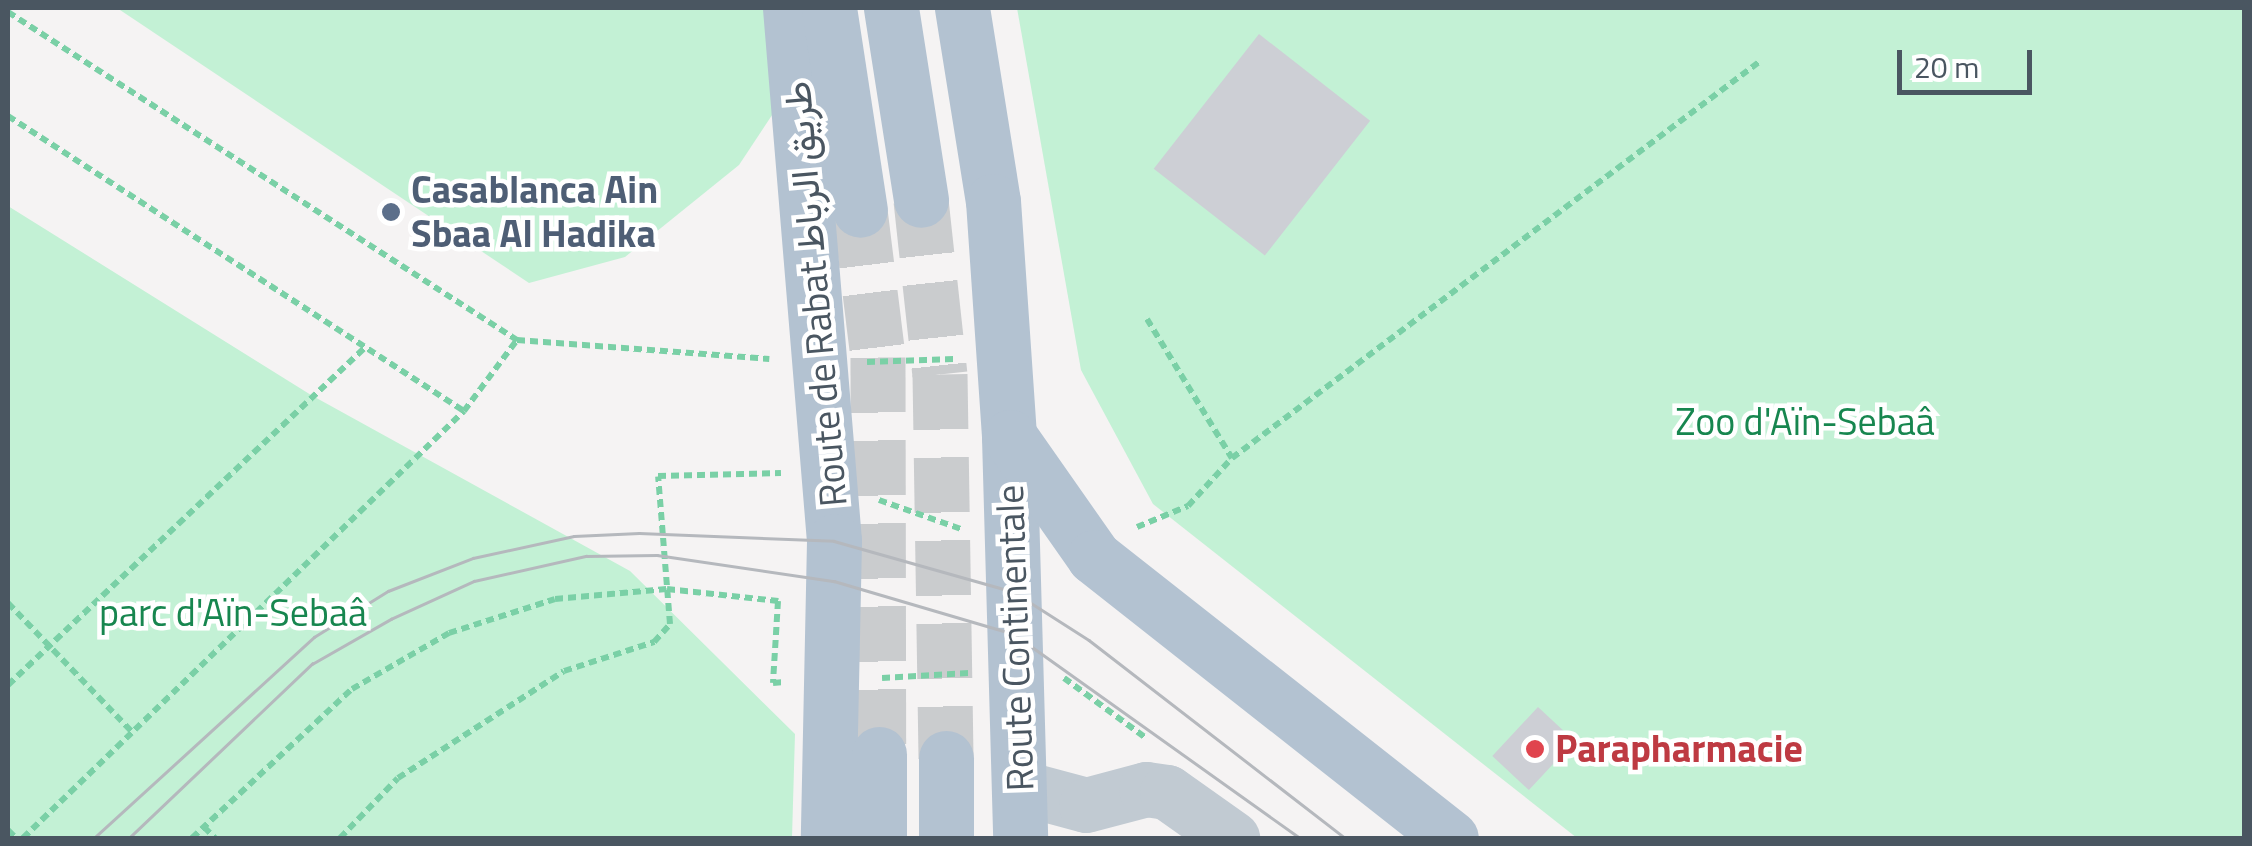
<!DOCTYPE html>
<meta charset="utf-8">
<style>
body{margin:0}
#map{position:relative;width:2252px;height:846px;overflow:hidden;background:#f5f3f3;font-family:"Titillium Web",Vazirmatn,sans-serif}
div>[style]{position:absolute}
.green>*{inset:0;background:#c3f1d5}
.building>*{inset:0;background:#cdcfd5;transform-origin:0 0}
.major-tunnel>*{height:55px;margin-top:-27.5px;transform-origin:0;background:repeating-linear-gradient(90deg,#caccce 0 55px,transparent 0 83px)}
.path>*{height:6px;margin-top:-3px;transform-origin:0;background:repeating-linear-gradient(90deg,#7ad0a6 0 8px,transparent 0 13px)}
.minor>*{height:55px;margin:-27.5px;padding:0 27.5px;transform-origin:27.5px;border-radius:27.5px;background:#c1cad2}
.major>*{height:55px;margin:-27.5px;padding:0 27.5px;transform-origin:27.5px;border-radius:27.5px;background:#b3c2d1}
.tram>*{height:2.5px;margin:-1.25px;padding:0 1.25px;transform-origin:1.25px;border-radius:1.25px;background:#b5b8bd}
.dots>*{width:28px;height:28px;translate:-50% -50%;box-sizing:border-box;border:5px solid #fff;border-radius:50%}
span{translate:-50% -50%;white-space:nowrap;text-align:center;line-height:1.15;-webkit-text-stroke:9px #fff;paint-order:stroke}
.service-label{font-size:38px;color:#4e5e75;font-weight:700}
.left{translate:0 -50%;text-align:left}
.street-label{font-size:38px;color:#4a5661}
.park-label{font-size:38px;color:#17864f}
.health-label{font-size:38px;color:#be3a42;font-weight:700}
.frame{position:absolute;inset:0;border:10px solid #4a5661;pointer-events:none}
.scale{position:absolute;left:1897px;top:50px;width:135px;height:45px;box-sizing:border-box;border:5px solid #4a5661;border-top:0;padding-left:12px;font-size:30px;line-height:35px;white-space:nowrap;color:#4a5661;-webkit-text-stroke:8px #fff;paint-order:stroke}
</style>
<div id="map">
<div class="green">
<i style="clip-path:polygon(117px 8px,814px 8px,817px 47px,739px 165px,625px 257px,529px 283px)"></i>
<i style="clip-path:polygon(1017px 8px,2244px 8px,2244px 838px,1577px 838px,1153px 504px,1081px 370px)"></i>
<i style="clip-path:polygon(8px 206px,311px 395px,630px 571px,795px 734px,792px 838px,8px 838px)"></i>
</div>
<div class="building">
<i style="left:1259px;top:34px;width:141px;height:171px;rotate:38deg"></i>
<i style="left:1538px;top:707px;width:50px;height:67px;rotate:43deg"></i>
</div>
<div class="major-tunnel">
<i style="left:921px;top:200px;width:175px;rotate:83.8deg"></i>
<i style="left:940px;top:374px;width:384px;rotate:89.1deg"></i>
<i style="left:860px;top:210px;width:148px;rotate:83deg"></i>
<i style="left:878px;top:357px;width:397px;rotate:89.9deg"></i>
</div>
<div class="path">
<i style="left:8px;top:12px;width:606px;rotate:32.8deg"></i>
<i style="left:517px;top:340px;width:253px;rotate:4.3deg"></i>
<i style="left:8px;top:116px;width:543px;rotate:32.9deg"></i>
<i style="left:1147px;top:319px;width:163px;rotate:58.6deg"></i>
<i style="left:867px;top:362px;width:87px;rotate:-2deg"></i>
<i style="left:879px;top:500px;width:87px;rotate:19.5deg"></i>
<i style="left:1137px;top:527px;width:55px;rotate:-22.4deg"></i>
<i style="left:1188px;top:506px;width:65px;rotate:-47.5deg"></i>
<i style="left:1232px;top:458px;width:659px;rotate:-36.92deg"></i>
<i style="left:8px;top:603px;width:179px;rotate:46.1deg"></i>
<i style="left:882px;top:678px;width:87px;rotate:-3.3deg"></i>
<i style="left:1064px;top:678px;width:102px;rotate:36.2deg"></i>
<i style="left:8px;top:685px;width:492px;rotate:-43.4deg"></i>
<i style="left:204px;top:827px;width:16px;rotate:45deg"></i>
<i style="left:8px;top:830px;width:11px;rotate:45deg"></i>
<i style="left:23px;top:838px;width:614px;rotate:-44.08deg"></i>
<i style="left:464px;top:411px;width:89px;rotate:-53.3deg"></i>
<i style="left:192px;top:838px;width:219px;rotate:-43deg"></i>
<i style="left:352px;top:689px;width:112px;rotate:-30deg"></i>
<i style="left:449px;top:633px;width:111px;rotate:-17.8deg"></i>
<i style="left:555px;top:599px;width:112px;rotate:-5.1deg"></i>
<i style="left:667px;top:589px;width:112px;rotate:6.2deg"></i>
<i style="left:778px;top:601px;width:82px;rotate:93.5deg"></i>
<i style="left:773px;top:683px;width:11px;rotate:-5deg"></i>
<i style="left:340px;top:838px;width:83px;rotate:-46deg"></i>
<i style="left:398px;top:778px;width:197px;rotate:-32.8deg"></i>
<i style="left:564px;top:671px;width:95px;rotate:-17.9deg"></i>
<i style="left:654px;top:642px;width:24px;rotate:-48deg"></i>
<i style="left:670px;top:624px;width:148px;rotate:-94.6deg"></i>
<i style="left:658px;top:476px;width:123px;rotate:-1.4deg"></i>
</div>
<div class="minor">
<i style="left:1019px;top:787px;width:69px;rotate:15deg"></i>
<i style="left:1086px;top:805px;width:62px;rotate:-14.9deg"></i>
<i style="left:1146px;top:789px;width:21px;rotate:8deg"></i>
<i style="left:1167px;top:792px;width:80px;rotate:35.3deg"></i>
</div>
<div class="major">
<i style="left:790px;top:8px;width:535px;rotate:85.28deg"></i>
<i style="left:834px;top:541px;width:297px;rotate:91.2deg"></i>
<i style="left:829px;top:8px;width:204px;rotate:81.3deg"></i>
<i style="left:891px;top:8px;width:194px;rotate:81.1deg"></i>
<i style="left:962px;top:8px;width:195px;rotate:80.9deg"></i>
<i style="left:993px;top:201px;width:237px;rotate:86.1deg"></i>
<i style="left:1009px;top:437px;width:401px;rotate:88.4deg"></i>
<i style="left:1010px;top:437px;width:146px;rotate:55deg"></i>
<i style="left:1094px;top:557px;width:454px;rotate:38.2deg"></i>
<i style="left:879px;top:754px;width:84px;rotate:90deg"></i>
<i style="left:946px;top:838px;width:80px;rotate:-90deg"></i>
</div>
<div class="tram">
<i style="left:94px;top:838px;width:298px;rotate:-42.4deg"></i>
<i style="left:314px;top:637px;width:87px;rotate:-31.9deg"></i>
<i style="left:388px;top:591px;width:91px;rotate:-21.2deg"></i>
<i style="left:473px;top:558px;width:103px;rotate:-12.3deg"></i>
<i style="left:574px;top:536px;width:65px;rotate:-2.6deg"></i>
<i style="left:639px;top:533px;width:195px;rotate:2.3deg"></i>
<i style="left:834px;top:541px;width:187px;rotate:15.8deg"></i>
<i style="left:1014px;top:592px;width:89px;rotate:32.6deg"></i>
<i style="left:1089px;top:640px;width:324px;rotate:37.7deg"></i>
<i style="left:129px;top:838px;width:253px;rotate:-43.6deg"></i>
<i style="left:312px;top:664px;width:91px;rotate:-29.7deg"></i>
<i style="left:391px;top:619px;width:91px;rotate:-24.6deg"></i>
<i style="left:474px;top:581px;width:115px;rotate:-12.6deg"></i>
<i style="left:586px;top:556px;width:71px;rotate:-0.8deg"></i>
<i style="left:657px;top:555px;width:179px;rotate:8.4deg"></i>
<i style="left:834px;top:581px;width:188px;rotate:16.4deg"></i>
<i style="left:1014px;top:634px;width:351px;rotate:35.5deg"></i>
</div>
<div class="dots">
<i style="left:391px;top:212px;background:#5c6f8a"></i>
<i style="left:1535px;top:749px;background:#e0444e"></i>
</div>
<div class="service-label">
<span class="left" style="left:411px;top:212px">Casablanca Ain<br>Sbaa Al Hadika</span>
</div>
<div class="street-label">
<span style="left:815px;top:294px;rotate:-95deg">Route de Rabat طريق الرباط</span>
<span style="left:1015px;top:638px;rotate:-92deg">Route Continentale</span>
</div>
<div class="park-label">
<span style="left:1805px;top:422px">Zoo d'Aïn-Sebaâ</span>
<span style="left:233px;top:613px">parc d'Aïn-Sebaâ</span>
</div>
<div class="health-label">
<span class="left" style="left:1555px;top:749px">Parapharmacie</span>
</div>
<div class="frame"></div>
<div class="scale">20 m</div>
</div>
